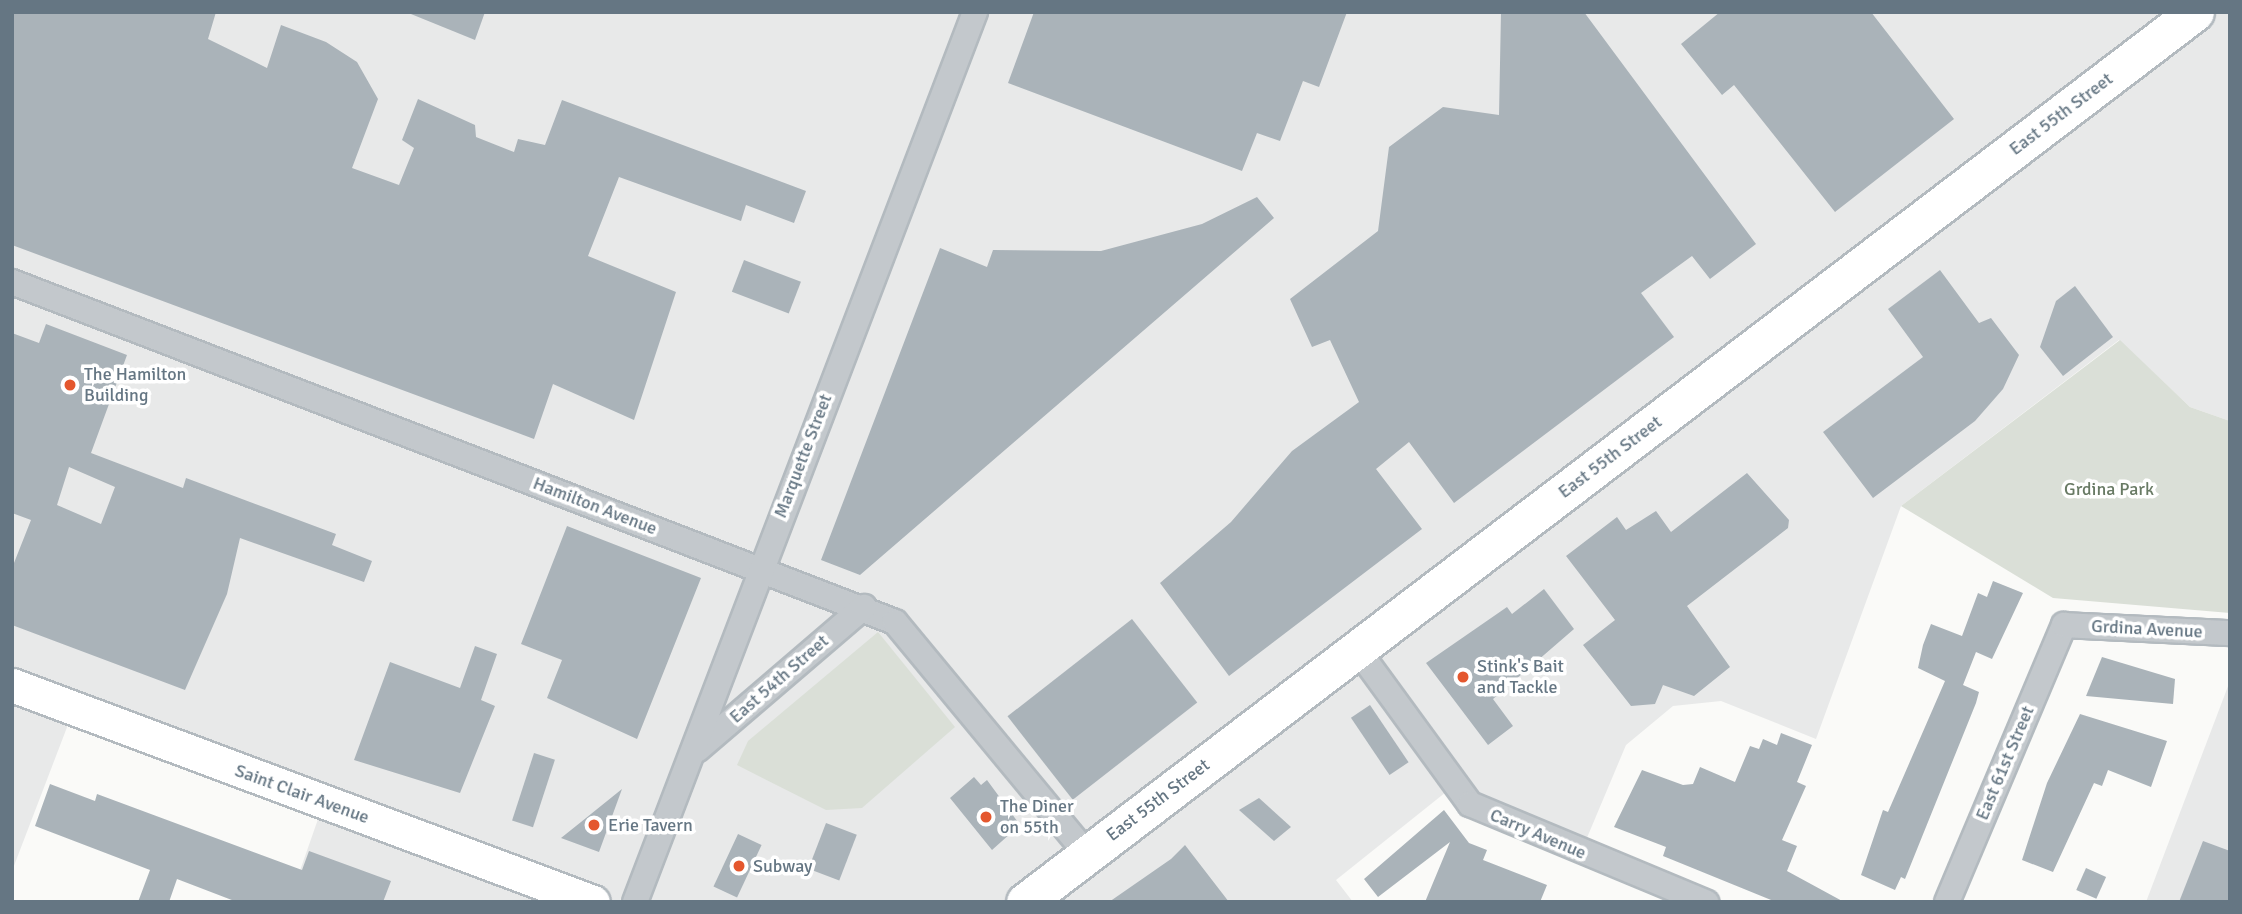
<!DOCTYPE html>
<style>
body{margin:0}
#map{position:relative;width:2242px;height:914px;overflow:hidden;background:#fafaf8;font-family:Signika,sans-serif}
div>[style]{position:absolute}
.built>*{inset:0;background:#e8e9e9}
.green>*{inset:0;background:#dadfd7}
.building>*{inset:0;background:#aab3b9;transform-origin:0 0}
.roads{filter:drop-shadow(2px 0 #b3babf) drop-shadow(-2px 0 #b3babf) drop-shadow(0 2px #b3babf) drop-shadow(0 -2px #b3babf)}
.minor>*{height:24px;margin:-12px;padding:0 12px;transform-origin:12px;border-radius:12px;background:#c3c8cc}
.secondary>*{height:33px;margin:-16.5px;padding:0 16.5px;transform-origin:16.5px;border-radius:16.5px;background:#fff}
.primary>*{height:37px;margin:-18.5px;padding:0 18.5px;transform-origin:18.5px;border-radius:18.5px;background:#fff}
.dots>*{width:19px;height:19px;translate:-50% -50%;box-sizing:border-box;border:4px solid #fff;border-radius:50%}
span{translate:-50% -50%;white-space:nowrap;text-align:center;line-height:1.15;-webkit-text-stroke:7px #fff;paint-order:stroke}
.street-label{font-size:18px;color:#657683}
.poi-label{font-size:18px;color:#657683}
.left{translate:0 -50%;text-align:left}
.park-label{font-size:18px;color:#687a64}
.frame{position:absolute;inset:0;border:14px solid #657683;pointer-events:none}
</style>
<div id="map">
<div class="built">
<i style="clip-path:polygon(12px 12px,2230px 12px,2230px 421px,2190px 407px,2119px 340px,1901px 506px,1816px 739px,1721px 701px,1673px 706px,1626px 745px,1581px 852px,1456px 784px,1336px 880px,1353px 902px,289px 902px,324px 802px,74px 709px,12px 871px)"></i>
<i style="clip-path:polygon(2230px 681px,2230px 902px,2146px 902px)"></i>
</div>
<div class="green">
<i style="clip-path:polygon(2120px 340px,2190px 407px,2230px 421px,2230px 613px,2053px 598px,1901px 506px)"></i>
<i style="clip-path:polygon(878px 632px,955px 727px,862px 808px,826px 810px,737px 765px,748px 741px)"></i>
</div>
<div class="building">
<i style="clip-path:polygon(12px 12px,216px 12px,208px 39px,267px 68px,281px 25px,326px 42px,357px 62px,378px 99px,352px 168px,399px 185px,414px 148px,402px 140px,418px 99px,475px 125px,476px 137px,514px 152px,518px 139px,545px 145px,562px 100px,806px 191px,794px 223px,746px 205px,741px 221px,619px 177px,588px 256px,676px 292px,634px 420px,553px 384px,534px 439px,12px 245px)"></i>
<i style="clip-path:polygon(406px 12px,485px 12px,475px 40px)"></i>
<i style="clip-path:polygon(1034px 12px,1347px 12px,1319px 87px,1303px 81px,1280px 141px,1257px 133px,1242px 171px,1008px 83px)"></i>
<i style="clip-path:polygon(1501px 12px,1584px 12px,1756px 244px,1710px 279px,1692px 256px,1641px 293px,1674px 337px,1454px 503px,1409px 442px,1376px 469px,1422px 529px,1229px 676px,1160px 583px,1231px 522px,1292px 451px,1359px 402px,1330px 340px,1312px 347px,1290px 299px,1378px 231px,1389px 147px,1443px 107px,1499px 115px)"></i>
<i style="clip-path:polygon(1720px 12px,1871px 12px,1954px 119px,1835px 212px,1734px 85px,1722px 95px,1681px 44px)"></i>
<i style="clip-path:polygon(1257px 197px,1274px 218px,860px 575px,821px 560px,940px 248px,987px 267px,993px 250px,1101px 251px,1202px 224px)"></i>
<i style="left:744px;top:260px;width:61px;height:34px;rotate:21deg"></i>
<i style="clip-path:polygon(1940px 270px,1979px 323px,1991px 318px,2019px 355px,2003px 389px,1975px 421px,1873px 498px,1823px 432px,1923px 357px,1888px 309px)"></i>
<i style="clip-path:polygon(2075px 286px,2113px 337px,2063px 376px,2040px 347px,2056px 301px)"></i>
<i style="clip-path:polygon(evenodd,46px 324px,127px 355px,91px 453px,183px 488px,186px 478px,336px 534px,332px 545px,372px 561px,364px 582px,240px 538px,227px 594px,185px 690px,12px 625px,12px 568px,31px 520px,12px 513px,12px 333px,39px 343px,46px 324px,69px 467px,115px 487px,101px 524px,57px 505px,69px 467px)"></i>
<i style="clip-path:polygon(1747px 473px,1789px 520px,1788px 528px,1687px 606px,1730px 667px,1694px 696px,1663px 685px,1655px 704px,1631px 706px,1583px 645px,1615px 620px,1566px 556px,1617px 517px,1626px 530px,1656px 511px,1671px 532px)"></i>
<i style="clip-path:polygon(567px 526px,701px 578px,637px 739px,547px 698px,562px 660px,521px 644px)"></i>
<i style="clip-path:polygon(1993px 581px,2023px 593px,1992px 659px,1976px 652px,1963px 685px,1979px 692px,1976px 703px,1905px 879px,1901px 877px,1895px 890px,1861px 875px,1883px 810px,1888px 812px,1945px 681px,1918px 668px,1923px 645px,1931px 624px,1962px 636px,1978px 593px,1987px 597px)"></i>
<i style="clip-path:polygon(1544px 589px,1574px 629px,1493px 699px,1513px 726px,1488px 745px,1426px 663px,1507px 607px,1512px 614px)"></i>
<i style="left:1132px;top:619px;width:106px;height:158px;rotate:52deg"></i>
<i style="clip-path:polygon(475px 646px,497px 654px,481px 700px,495px 706px,460px 793px,354px 760px,390px 662px,460px 688px)"></i>
<i style="clip-path:polygon(2102px 657px,2175px 679px,2173px 704px,2086px 696px)"></i>
<i style="left:1370px;top:705px;width:69px;height:23px;rotate:56deg"></i>
<i style="clip-path:polygon(2080px 714px,2167px 741px,2151px 787px,2108px 770px,2102px 786px,2094px 783px,2053px 872px,2022px 860px,2047px 783px)"></i>
<i style="clip-path:polygon(1781px 733px,1812px 745px,1797px 782px,1806px 786px,1782px 840px,1797px 846px,1787px 871px,1844px 902px,1776px 902px,1663px 856px,1666px 847px,1614px 827px,1642px 770px,1683px 785px,1693px 784px,1700px 767px,1735px 782px,1750px 746px,1759px 749px,1763px 739px,1777px 745px)"></i>
<i style="left:534px;top:753px;width:22px;height:71px;rotate:18deg"></i>
<i style="clip-path:polygon(974px 777px,981px 785px,987px 780px,1020px 825px,992px 850px,950px 798px)"></i>
<i style="clip-path:polygon(50px 784px,95px 801px,97px 794px,302px 870px,309px 851px,391px 881px,383px 902px,237px 902px,177px 879px,169px 902px,138px 902px,150px 870px,35px 826px)"></i>
<i style="clip-path:polygon(622px 789px,599px 852px,561px 838px,581px 822px)"></i>
<i style="clip-path:polygon(1259px 798px,1291px 827px,1274px 841px,1239px 810px)"></i>
<i style="clip-path:polygon(1444px 810px,1469px 843px,1487px 850px,1483px 860px,1547px 885px,1540px 902px,1425px 902px,1450px 842px,1378px 897px,1364px 879px)"></i>
<i style="left:826px;top:823px;width:33px;height:49px;rotate:21deg"></i>
<i style="left:738px;top:834px;width:26px;height:58px;rotate:25deg"></i>
<i style="clip-path:polygon(2203px 841px,2230px 851px,2230px 902px,2179px 902px)"></i>
<i style="clip-path:polygon(1185px 845px,1229px 902px,1109px 902px,1171px 859px)"></i>
<i style="left:2086px;top:868px;width:22px;height:24px;rotate:24deg"></i>
</div>
<div class="roads">
<div class="minor">
<i style="left:12px;top:282px;width:946px;rotate:21.06deg"></i>
<i style="left:895px;top:622px;width:301px;rotate:50.4deg"></i>
<i style="left:1357px;top:649px;width:192px;rotate:53.9deg"></i>
<i style="left:1470px;top:804px;width:256px;rotate:22.6deg"></i>
<i style="left:697px;top:750px;width:220px;rotate:-40.6deg"></i>
<i style="left:635px;top:902px;width:953px;rotate:-69.09deg"></i>
<i style="left:1947px;top:902px;width:301px;rotate:-67.1deg"></i>
<i style="left:2064px;top:625px;width:166px;rotate:2.8deg"></i>
</div>
<div class="secondary">
<i style="left:12px;top:685px;width:620px;rotate:20.48deg"></i>
</div>
<div class="primary">
<i style="left:1025px;top:902px;width:1470px;rotate:-37.26deg"></i>
</div>
</div>
<div class="dots">
<i style="left:70px;top:385px;background:#e4572e"></i>
<i style="left:1463px;top:677px;background:#e4572e"></i>
<i style="left:986px;top:817px;background:#e4572e"></i>
<i style="left:594px;top:825px;background:#e4572e"></i>
<i style="left:739px;top:866px;background:#e4572e"></i>
</div>
<div class="street-label">
<span style="left:2061px;top:114px;rotate:-37deg">East 55th Street</span>
<span style="left:803px;top:456px;rotate:-69deg">Marquette Street</span>
<span style="left:1610px;top:457px;rotate:-37deg">East 55th Street</span>
<span style="left:595px;top:506px;rotate:21deg">Hamilton Avenue</span>
<span style="left:2147px;top:629px;rotate:3deg">Grdina Avenue</span>
<span style="left:779px;top:679px;rotate:-41deg">East 54th Street</span>
<span style="left:2005px;top:763px;rotate:-67deg">East 61st Street</span>
<span style="left:302px;top:794px;rotate:20deg">Saint Clair Avenue</span>
<span style="left:1158px;top:800px;rotate:-37deg">East 55th Street</span>
<span style="left:1538px;top:834px;rotate:23deg">Carry Avenue</span>
</div>
<div class="poi-label">
<span class="left" style="left:84px;top:385px">The Hamilton<br>Building</span>
<span class="left" style="left:1477px;top:677px">Stink's Bait<br>and Tackle</span>
<span class="left" style="left:1000px;top:817px">The Diner<br>on 55th</span>
<span class="left" style="left:608px;top:825px">Erie Tavern</span>
<span class="left" style="left:753px;top:866px">Subway</span>
</div>
<div class="park-label">
<span style="left:2109px;top:489px">Grdina Park</span>
</div>
<div class="frame"></div>
</div>
